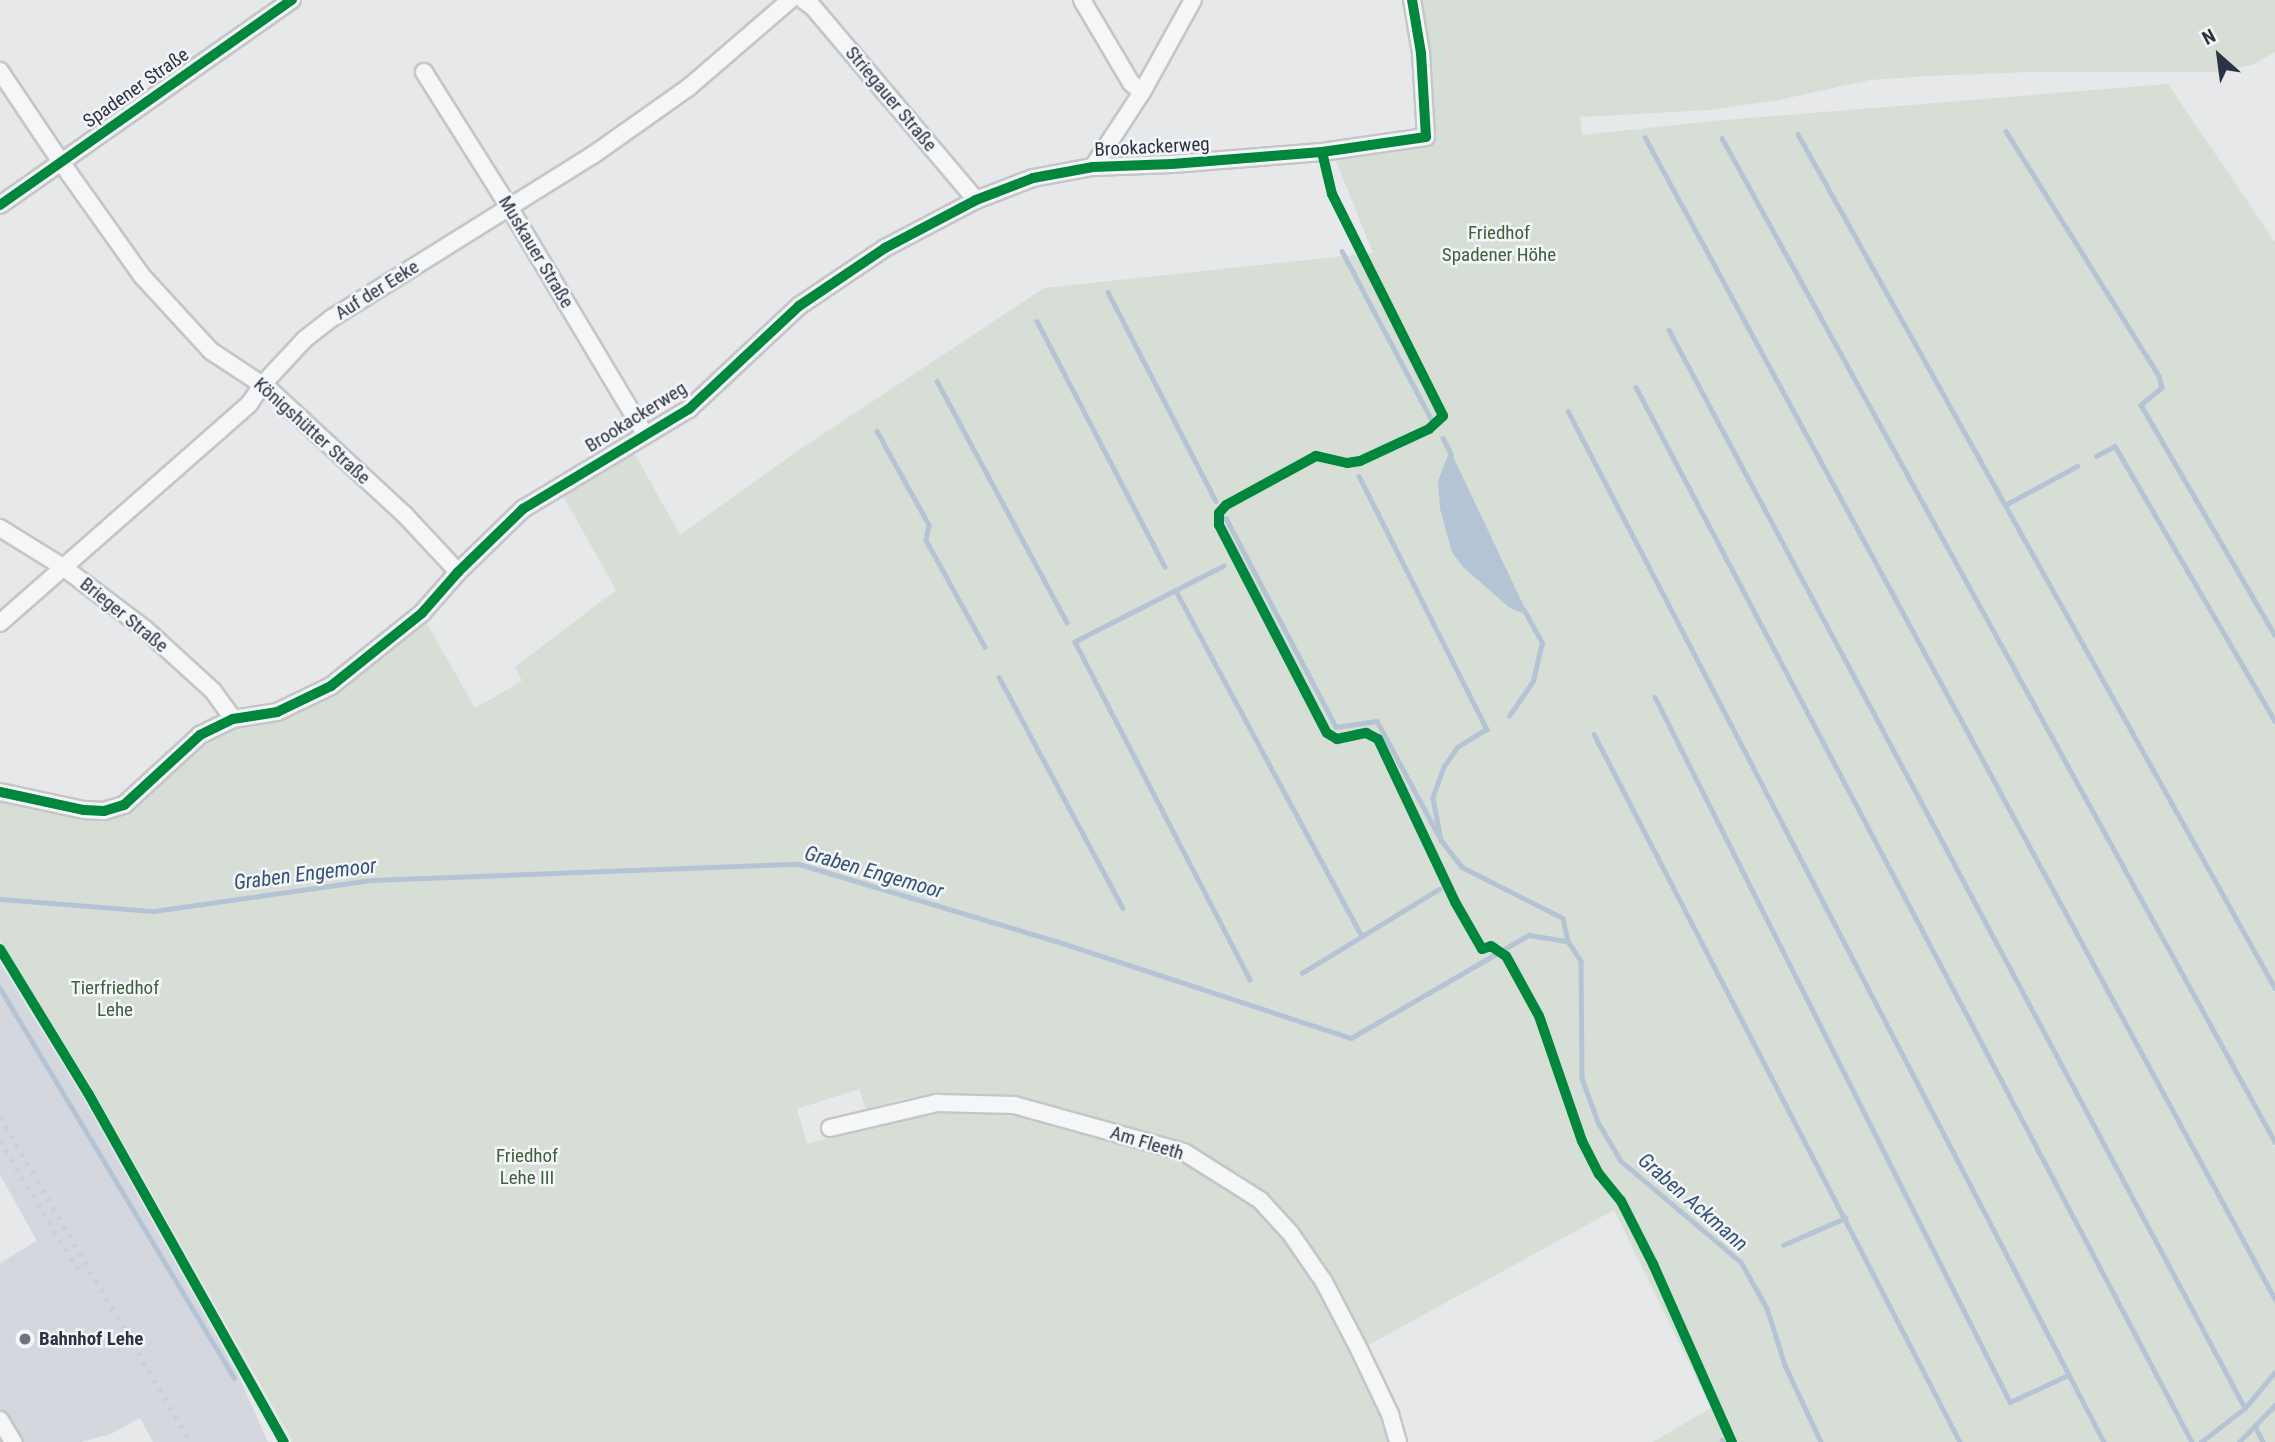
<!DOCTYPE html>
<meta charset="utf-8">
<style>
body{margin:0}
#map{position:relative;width:2275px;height:1442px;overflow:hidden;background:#e6e8ea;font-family:"Roboto Condensed",sans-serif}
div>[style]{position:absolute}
.built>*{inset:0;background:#d4d7dd}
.green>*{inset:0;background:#d6ded6}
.water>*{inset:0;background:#b4c4d5}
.stream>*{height:4.5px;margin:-2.25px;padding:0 2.25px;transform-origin:2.25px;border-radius:2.25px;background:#b4c4d5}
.roads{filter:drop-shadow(2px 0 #c4c6c8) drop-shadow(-2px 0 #c4c6c8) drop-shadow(0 2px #c4c6c8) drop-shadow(0 -2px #c4c6c8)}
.minor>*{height:16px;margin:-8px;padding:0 8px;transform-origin:8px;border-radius:8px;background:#f5f6f7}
.rail>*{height:4.5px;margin-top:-2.25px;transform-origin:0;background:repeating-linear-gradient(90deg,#cecfd2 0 3.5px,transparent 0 10.5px)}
.cycleway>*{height:10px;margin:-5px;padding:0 5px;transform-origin:5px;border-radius:5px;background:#00873e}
.dots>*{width:19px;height:19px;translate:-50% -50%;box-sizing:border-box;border:4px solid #f4f6f9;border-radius:50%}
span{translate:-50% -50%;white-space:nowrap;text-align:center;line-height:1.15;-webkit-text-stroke:5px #f4f6f9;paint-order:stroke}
.street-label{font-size:19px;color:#2b3445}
.park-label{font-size:19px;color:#3f6138}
.poi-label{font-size:19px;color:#2b3445;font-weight:700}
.left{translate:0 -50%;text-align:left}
.water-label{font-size:21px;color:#34527a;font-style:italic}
.north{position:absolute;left:2184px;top:21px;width:70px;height:70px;-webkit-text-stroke:5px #f4f6f9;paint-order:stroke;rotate:332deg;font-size:19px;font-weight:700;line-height:28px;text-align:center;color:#2b3445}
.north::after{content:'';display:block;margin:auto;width:24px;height:32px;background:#2b3445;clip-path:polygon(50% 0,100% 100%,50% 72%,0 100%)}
</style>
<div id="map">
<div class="built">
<i style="clip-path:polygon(0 963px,81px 1094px,238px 1375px,268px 1442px,153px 1442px,140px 1418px,111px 1434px,80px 1442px,20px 1442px,0 1409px,0 1263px,37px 1241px,0 1175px)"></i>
</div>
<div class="green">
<i style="clip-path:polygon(1421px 0,2275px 0,2275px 52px,2254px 64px,2220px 72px,2029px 72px,1926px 76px,1870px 80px,1779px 100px,1709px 110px,1580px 117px,1582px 135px,1713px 121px,2168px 84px,2275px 242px,2275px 1442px,1653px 1442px,1711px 1408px,1614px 1210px,1365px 1347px,1330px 1275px,1266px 1199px,1184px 1141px,1024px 1098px,935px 1096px,907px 1098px,866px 1109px,859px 1089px,797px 1109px,807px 1144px,938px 1107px,1013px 1111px,1120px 1139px,1189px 1162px,1253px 1204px,1285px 1238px,1313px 1275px,1386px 1418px,1390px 1442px,293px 1442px,93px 1090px,0 941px,0 799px,98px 817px,222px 730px,281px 719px,334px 693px,426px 622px,475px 708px,522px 681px,515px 667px,616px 590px,562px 494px,632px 449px,680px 535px,796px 452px,1044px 288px,1373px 253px,1334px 156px,1433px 143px)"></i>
</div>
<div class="water">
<i style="clip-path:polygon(1450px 450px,1528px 615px,1510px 608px,1463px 567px,1452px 552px,1440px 509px,1438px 481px)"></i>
</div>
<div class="stream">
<i style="left:2006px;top:131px;width:289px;rotate:58deg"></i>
<i style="left:2159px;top:376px;width:12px;rotate:76deg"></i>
<i style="left:2162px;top:388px;width:27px;rotate:141deg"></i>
<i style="left:2141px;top:405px;width:266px;rotate:59.8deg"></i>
<i style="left:1798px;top:134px;width:978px;rotate:60.81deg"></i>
<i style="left:1645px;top:137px;width:1322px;rotate:61.53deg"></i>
<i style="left:1722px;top:138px;width:1146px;rotate:61.15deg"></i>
<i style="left:1342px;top:251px;width:194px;rotate:62deg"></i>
<i style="left:1108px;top:292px;width:235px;rotate:62.7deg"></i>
<i style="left:1037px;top:321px;width:277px;rotate:62.5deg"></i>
<i style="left:1669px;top:330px;width:1222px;rotate:61.88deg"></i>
<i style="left:937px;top:381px;width:274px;rotate:61.7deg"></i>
<i style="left:1636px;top:387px;width:1193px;rotate:62.21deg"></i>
<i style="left:1568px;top:411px;width:1162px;rotate:62.53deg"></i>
<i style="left:877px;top:431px;width:107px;rotate:61deg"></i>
<i style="left:929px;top:525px;width:15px;rotate:101deg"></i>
<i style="left:926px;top:540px;width:122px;rotate:61.1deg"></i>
<i style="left:1443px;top:438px;width:18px;rotate:63deg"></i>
<i style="left:2096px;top:456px;width:21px;rotate:-28deg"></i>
<i style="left:2115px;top:446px;width:318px;rotate:59.8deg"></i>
<i style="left:1359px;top:476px;width:284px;rotate:63.2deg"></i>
<i style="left:1487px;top:729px;width:34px;rotate:148deg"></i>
<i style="left:1458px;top:747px;width:24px;rotate:125deg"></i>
<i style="left:1444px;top:767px;width:33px;rotate:110deg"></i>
<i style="left:1433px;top:798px;width:43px;rotate:79.2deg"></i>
<i style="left:1441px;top:840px;width:34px;rotate:52deg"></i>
<i style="left:1462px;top:867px;width:113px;rotate:26.8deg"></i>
<i style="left:1563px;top:918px;width:24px;rotate:78deg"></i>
<i style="left:1568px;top:941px;width:24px;rotate:57deg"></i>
<i style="left:1581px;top:961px;width:117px;rotate:89.5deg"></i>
<i style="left:1582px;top:1078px;width:47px;rotate:70deg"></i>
<i style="left:1598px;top:1122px;width:45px;rotate:59.5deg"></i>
<i style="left:1621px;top:1161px;width:157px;rotate:40.1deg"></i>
<i style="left:1741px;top:1262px;width:53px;rotate:60.5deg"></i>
<i style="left:1767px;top:1308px;width:60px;rotate:72.5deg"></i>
<i style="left:1785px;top:1365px;width:85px;rotate:64.9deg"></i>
<i style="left:2005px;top:505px;width:82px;rotate:-28.4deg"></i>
<i style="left:1226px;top:518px;width:236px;rotate:62.2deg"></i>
<i style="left:1336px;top:727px;width:41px;rotate:-8.3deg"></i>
<i style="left:1377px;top:721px;width:131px;rotate:61.7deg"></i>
<i style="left:1224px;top:566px;width:167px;rotate:153deg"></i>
<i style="left:1075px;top:642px;width:380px;rotate:62.6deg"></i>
<i style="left:1176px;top:591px;width:392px;rotate:61.7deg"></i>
<i style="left:999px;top:677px;width:262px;rotate:61.8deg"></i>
<i style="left:1655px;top:697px;width:789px;rotate:63.27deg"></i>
<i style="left:2010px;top:1402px;width:64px;rotate:-25deg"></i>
<i style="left:1509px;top:716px;width:42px;rotate:-55.6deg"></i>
<i style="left:1533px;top:681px;width:39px;rotate:-77deg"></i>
<i style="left:1542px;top:643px;width:37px;rotate:-119deg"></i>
<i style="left:1594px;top:734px;width:797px;rotate:62.66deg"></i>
<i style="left:0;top:899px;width:154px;rotate:4.5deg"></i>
<i style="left:154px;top:911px;width:221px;rotate:-8.1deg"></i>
<i style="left:373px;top:880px;width:426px;rotate:-2.2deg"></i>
<i style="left:799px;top:864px;width:278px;rotate:16.7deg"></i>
<i style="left:1065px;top:944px;width:301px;rotate:18.2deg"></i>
<i style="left:1351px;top:1038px;width:206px;rotate:-30.1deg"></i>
<i style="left:1529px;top:935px;width:39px;rotate:9deg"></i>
<i style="left:1302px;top:973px;width:161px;rotate:-31.5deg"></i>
<i style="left:0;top:988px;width:455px;rotate:59deg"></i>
<i style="left:1783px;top:1245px;width:68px;rotate:-23.5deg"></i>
<i style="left:2255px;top:1426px;width:18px;rotate:63deg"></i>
<i style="left:1722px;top:1440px;width:2px;rotate:63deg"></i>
<i style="left:2201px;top:1442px;width:56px;rotate:-37.7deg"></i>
<i style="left:2245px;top:1408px;width:47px;rotate:-50.2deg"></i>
<i style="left:2239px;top:1442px;width:52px;rotate:-45.8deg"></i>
</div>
<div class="roads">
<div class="minor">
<i style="left:803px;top:0;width:12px;rotate:35deg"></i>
<i style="left:813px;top:7px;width:253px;rotate:49.8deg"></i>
<i style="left:1082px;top:0;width:96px;rotate:59.4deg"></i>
<i style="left:1131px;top:83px;width:14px;rotate:39deg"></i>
<i style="left:0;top:71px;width:110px;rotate:56.2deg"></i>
<i style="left:61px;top:162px;width:140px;rotate:54.6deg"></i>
<i style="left:142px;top:276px;width:102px;rotate:47.4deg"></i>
<i style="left:211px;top:351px;width:71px;rotate:33.5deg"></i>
<i style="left:270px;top:390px;width:183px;rotate:42.8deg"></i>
<i style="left:404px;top:514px;width:79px;rotate:47deg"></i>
<i style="left:424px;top:72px;width:160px;rotate:57.8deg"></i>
<i style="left:509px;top:207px;width:265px;rotate:59.1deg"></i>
<i style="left:1093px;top:167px;width:90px;rotate:-56.8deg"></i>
<i style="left:1142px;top:92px;width:105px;rotate:-61deg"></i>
<i style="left:0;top:205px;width:357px;rotate:-35.1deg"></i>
<i style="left:0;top:528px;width:74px;rotate:31.8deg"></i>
<i style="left:63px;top:567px;width:101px;rotate:37deg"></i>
<i style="left:144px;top:628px;width:93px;rotate:42.4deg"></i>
<i style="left:213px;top:691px;width:34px;rotate:54deg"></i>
<i style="left:0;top:623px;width:332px;rotate:-41.3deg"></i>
<i style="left:249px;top:404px;width:24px;rotate:-55deg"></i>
<i style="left:263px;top:384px;width:62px;rotate:-47deg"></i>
<i style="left:305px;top:339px;width:34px;rotate:-38deg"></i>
<i style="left:332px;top:318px;width:308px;rotate:-32deg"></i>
<i style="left:593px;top:155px;width:118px;rotate:-35.3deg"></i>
<i style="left:689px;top:87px;width:133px;rotate:-40.7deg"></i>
<i style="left:0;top:792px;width:86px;rotate:12.1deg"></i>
<i style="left:84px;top:810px;width:20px;rotate:3deg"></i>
<i style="left:104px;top:811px;width:21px;rotate:-17deg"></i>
<i style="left:124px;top:805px;width:103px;rotate:-42.6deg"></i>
<i style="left:200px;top:735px;width:37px;rotate:-26deg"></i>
<i style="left:233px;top:719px;width:45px;rotate:-9deg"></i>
<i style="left:277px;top:712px;width:60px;rotate:-25.7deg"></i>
<i style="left:331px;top:686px;width:117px;rotate:-38.7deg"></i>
<i style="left:422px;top:613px;width:55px;rotate:-48.7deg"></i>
<i style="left:458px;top:572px;width:91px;rotate:-44.1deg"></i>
<i style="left:523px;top:509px;width:194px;rotate:-31.1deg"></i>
<i style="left:689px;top:409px;width:151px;rotate:-43.1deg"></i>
<i style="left:799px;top:306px;width:104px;rotate:-34deg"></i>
<i style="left:885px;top:248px;width:103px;rotate:-27.8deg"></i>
<i style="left:976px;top:200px;width:61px;rotate:-21.1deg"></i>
<i style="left:1033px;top:178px;width:61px;rotate:-10.4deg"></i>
<i style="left:1093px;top:167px;width:79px;rotate:-2.2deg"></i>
<i style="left:1172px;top:164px;width:150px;rotate:-4.6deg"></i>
<i style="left:1322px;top:152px;width:105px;rotate:-8.2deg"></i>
<i style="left:1426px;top:137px;width:84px;rotate:-93.4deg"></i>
<i style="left:1421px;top:53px;width:54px;rotate:-99.6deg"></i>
<i style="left:830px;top:1128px;width:110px;rotate:-13.2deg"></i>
<i style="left:937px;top:1103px;width:77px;rotate:1.5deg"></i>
<i style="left:1014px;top:1105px;width:176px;rotate:15.5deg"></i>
<i style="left:1184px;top:1152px;width:90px;rotate:32.3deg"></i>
<i style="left:1260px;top:1200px;width:46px;rotate:47.6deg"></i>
<i style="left:1291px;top:1234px;width:58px;rotate:55.5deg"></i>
<i style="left:1324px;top:1282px;width:73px;rotate:62.4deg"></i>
<i style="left:1358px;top:1347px;width:74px;rotate:64.5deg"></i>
<i style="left:1390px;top:1414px;width:29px;rotate:74deg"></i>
<i style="left:0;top:1420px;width:26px;rotate:59deg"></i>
</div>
</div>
<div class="rail">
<i style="left:0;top:1117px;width:377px;rotate:59.6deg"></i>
<i style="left:0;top:1141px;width:152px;rotate:58.7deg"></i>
</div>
<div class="cycleway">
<i style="left:1322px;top:152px;width:43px;rotate:76.6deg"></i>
<i style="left:1332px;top:194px;width:248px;rotate:63.4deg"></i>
<i style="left:1443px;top:416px;width:19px;rotate:137deg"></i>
<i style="left:1429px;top:429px;width:76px;rotate:155.1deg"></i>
<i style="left:1360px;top:461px;width:13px;rotate:171deg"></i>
<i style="left:1347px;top:463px;width:32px;rotate:-167deg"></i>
<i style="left:1316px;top:456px;width:102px;rotate:151.4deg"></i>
<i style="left:1226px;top:505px;width:11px;rotate:131deg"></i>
<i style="left:1219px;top:513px;width:12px;rotate:90deg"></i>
<i style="left:1219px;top:525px;width:234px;rotate:62.6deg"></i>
<i style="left:1327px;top:733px;width:12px;rotate:31deg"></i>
<i style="left:1337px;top:739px;width:30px;rotate:-12deg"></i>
<i style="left:1366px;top:733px;width:13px;rotate:27deg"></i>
<i style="left:1378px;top:739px;width:180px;rotate:64.7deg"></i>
<i style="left:1455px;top:902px;width:54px;rotate:60.1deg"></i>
<i style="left:1482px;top:949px;width:9px;rotate:-18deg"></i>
<i style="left:1491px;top:946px;width:18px;rotate:34deg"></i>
<i style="left:1506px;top:956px;width:68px;rotate:61.2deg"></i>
<i style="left:1539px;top:1016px;width:132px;rotate:71deg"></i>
<i style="left:1582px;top:1141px;width:37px;rotate:63deg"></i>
<i style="left:1599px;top:1174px;width:35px;rotate:51deg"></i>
<i style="left:1621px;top:1201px;width:71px;rotate:63.1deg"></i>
<i style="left:1653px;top:1264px;width:195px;rotate:66.1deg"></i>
<i style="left:0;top:205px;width:357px;rotate:-35.1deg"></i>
<i style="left:0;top:792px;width:86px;rotate:12.1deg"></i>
<i style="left:84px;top:810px;width:20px;rotate:3deg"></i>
<i style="left:104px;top:811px;width:21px;rotate:-17deg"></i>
<i style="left:124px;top:805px;width:103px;rotate:-42.6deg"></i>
<i style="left:200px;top:735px;width:37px;rotate:-26deg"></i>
<i style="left:233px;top:719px;width:45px;rotate:-9deg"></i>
<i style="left:277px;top:712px;width:60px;rotate:-25.7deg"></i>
<i style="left:331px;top:686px;width:117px;rotate:-38.7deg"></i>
<i style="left:422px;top:613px;width:55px;rotate:-48.7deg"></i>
<i style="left:458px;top:572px;width:91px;rotate:-44.1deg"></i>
<i style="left:523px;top:509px;width:194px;rotate:-31.1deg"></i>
<i style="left:689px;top:409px;width:151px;rotate:-43.1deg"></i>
<i style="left:799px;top:306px;width:104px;rotate:-34deg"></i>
<i style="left:885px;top:248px;width:103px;rotate:-27.8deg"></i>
<i style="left:976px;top:200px;width:61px;rotate:-21.1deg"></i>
<i style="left:1033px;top:178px;width:61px;rotate:-10.4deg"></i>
<i style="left:1093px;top:167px;width:79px;rotate:-2.2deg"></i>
<i style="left:1172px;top:164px;width:150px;rotate:-4.6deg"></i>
<i style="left:1322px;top:152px;width:105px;rotate:-8.2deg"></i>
<i style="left:1426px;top:137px;width:84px;rotate:-93.4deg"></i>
<i style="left:1421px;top:53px;width:54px;rotate:-99.6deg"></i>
<i style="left:0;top:949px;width:169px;rotate:58.6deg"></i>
<i style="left:88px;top:1093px;width:400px;rotate:60.7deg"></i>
</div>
<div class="dots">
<i style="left:25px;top:1339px;background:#6c737f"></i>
</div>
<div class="street-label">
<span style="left:136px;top:88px;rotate:-35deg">Spadener Straße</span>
<span style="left:891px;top:99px;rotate:50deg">Striegauer Straße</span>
<span style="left:1152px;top:147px;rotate:-3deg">Brookackerweg</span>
<span style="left:536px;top:252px;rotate:59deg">Muskauer Straße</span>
<span style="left:377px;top:290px;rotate:-32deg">Auf der Eeke</span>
<span style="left:636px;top:417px;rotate:-32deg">Brookackerweg</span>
<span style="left:312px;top:431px;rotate:42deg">Königshütter Straße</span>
<span style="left:124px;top:615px;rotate:39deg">Brieger Straße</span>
<span style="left:1147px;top:1143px;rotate:17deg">Am Fleeth</span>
</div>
<div class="park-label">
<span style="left:1499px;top:244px">Friedhof<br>Spadener Höhe</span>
<span style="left:115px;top:999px">Tierfriedhof<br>Lehe</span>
<span style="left:527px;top:1167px">Friedhof<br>Lehe III</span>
</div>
<div class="poi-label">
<span class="left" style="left:39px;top:1339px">Bahnhof Lehe</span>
</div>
<div class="water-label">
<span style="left:874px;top:872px;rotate:16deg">Graben Engemoor</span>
<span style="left:305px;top:874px;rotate:-7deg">Graben Engemoor</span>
<span style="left:1693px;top:1202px;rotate:41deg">Graben Ackmann</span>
</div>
<div class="north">N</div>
</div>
